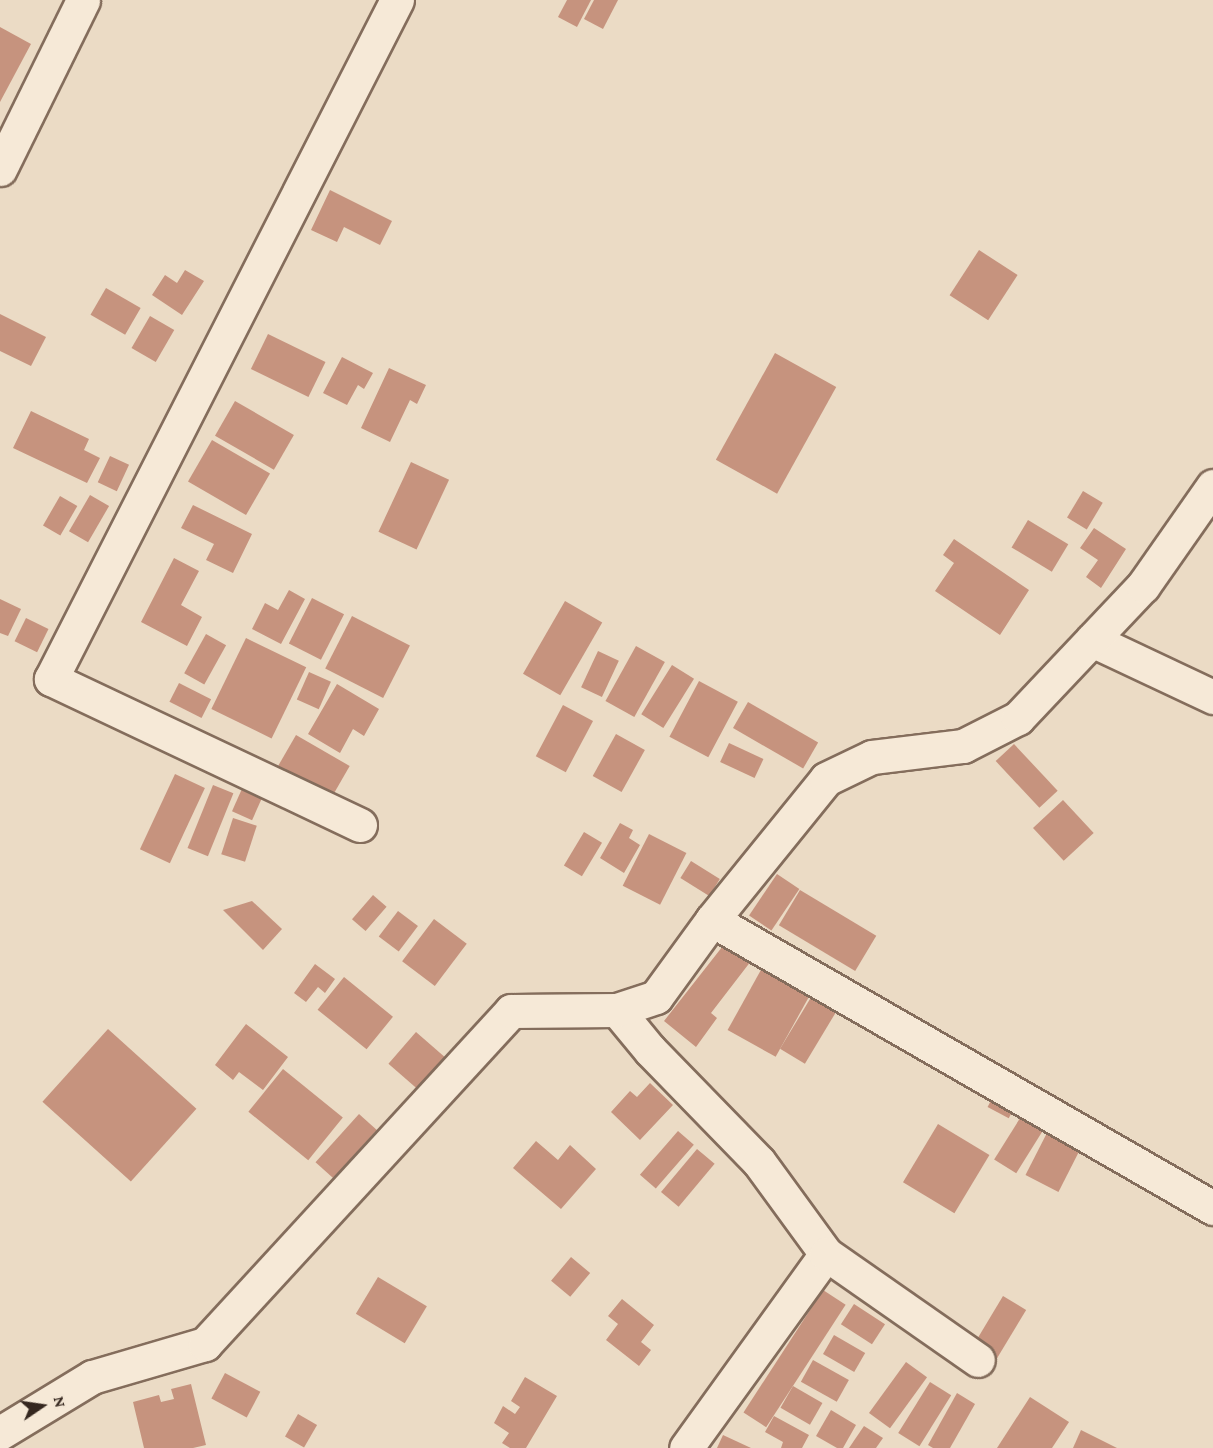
<!DOCTYPE html>
<style>
body{margin:0}
#map{position:relative;width:1213px;height:1448px;overflow:hidden;background:#ebdbc5;font-family:"Crimson Pro",serif}
div>[style]{position:absolute}
.building>*{inset:0;background:#c6937e;transform-origin:0 0}
.roads{filter:drop-shadow(2px 0 #846d5c) drop-shadow(-2px 0 #846d5c) drop-shadow(0 2px #846d5c) drop-shadow(0 -2px #846d5c)}
.street>*{height:33px;margin:-16.5px;padding:0 16.5px;transform-origin:16.5px;border-radius:16.5px;background:#f6e9d7}
.secondary>*{height:33px;margin:-16.5px;padding:0 16.5px;transform-origin:16.5px;border-radius:16.5px;background:#f6e9d7}
span{translate:-50% -50%;white-space:nowrap;text-align:center;line-height:1.15;-webkit-text-stroke:6px #f3e6d4;paint-order:stroke}
.north{position:absolute;left:12px;top:1376px;width:60px;height:60px;-webkit-text-stroke:4px #f3e6d4;paint-order:stroke;rotate:77deg;font-size:16px;font-weight:700;line-height:24px;text-align:center;color:#35271f}
.north::after{content:'';display:block;margin:auto;width:21px;height:27px;background:#35271f;clip-path:polygon(50% 0,100% 100%,50% 72%,0 100%)}
</style>
<div id="map">
<div class="building">
<i style="clip-path:polygon(567px 0,591px 0,577px 27px,558px 17px)"></i>
<i style="clip-path:polygon(594px 0,618px 0,603px 29px,584px 19px)"></i>
<i style="clip-path:polygon(0 27px,31px 44px,0 102px)"></i>
<i style="clip-path:polygon(330px 190px,392px 221px,380px 245px,344px 227px,337px 242px,311px 230px)"></i>
<i style="left:979px;top:250px;width:46px;height:54px;rotate:33deg"></i>
<i style="clip-path:polygon(185px 270px,204px 281px,182px 315px,152px 295px,165px 275px,177px 283px)"></i>
<i style="left:106px;top:288px;width:40px;height:31px;rotate:30deg"></i>
<i style="clip-path:polygon(0 314px,46px 337px,31px 366px,0 351px)"></i>
<i style="left:150px;top:316px;width:28px;height:37px;rotate:30deg"></i>
<i style="left:268px;top:334px;width:64px;height:39px;rotate:26deg"></i>
<i style="left:775px;top:353px;width:70px;height:122px;rotate:29deg"></i>
<i style="clip-path:polygon(342px 357px,373px 373px,364px 389px,358px 385px,347px 405px,323px 393px)"></i>
<i style="clip-path:polygon(389px 368px,426px 385px,417px 404px,410px 400px,390px 442px,361px 428px)"></i>
<i style="left:235px;top:401px;width:68px;height:40px;rotate:30deg"></i>
<i style="clip-path:polygon(31px 411px,89px 439px,84px 450px,100px 458px,87px 483px,13px 448px)"></i>
<i style="left:212px;top:440px;width:67px;height:48px;rotate:30deg"></i>
<i style="left:110px;top:456px;width:21px;height:29px;rotate:25deg"></i>
<i style="left:411px;top:462px;width:42px;height:77px;rotate:25deg"></i>
<i style="left:1083px;top:491px;width:23px;height:31px;rotate:31deg"></i>
<i style="left:90px;top:495px;width:22px;height:42px;rotate:30deg"></i>
<i style="left:60px;top:496px;width:20px;height:34px;rotate:30deg"></i>
<i style="clip-path:polygon(193px 505px,252px 534px,233px 573px,206px 560px,214px 544px,181px 528px)"></i>
<i style="left:1028px;top:520px;width:47px;height:32px;rotate:31deg"></i>
<i style="clip-path:polygon(1094px 528px,1126px 549px,1101px 588px,1086px 577px,1098px 560px,1080px 548px)"></i>
<i style="clip-path:polygon(954px 539px,1029px 590px,1000px 635px,935px 591px,954px 563px,943px 555px)"></i>
<i style="clip-path:polygon(174px 558px,199px 571px,181px 605px,202px 617px,187px 646px,141px 622px)"></i>
<i style="clip-path:polygon(289px 590px,305px 599px,281px 644px,252px 629px,265px 603px,278px 610px)"></i>
<i style="left:312px;top:598px;width:36px;height:51px;rotate:27deg"></i>
<i style="clip-path:polygon(0 599px,21px 609px,8px 636px,0 633px)"></i>
<i style="left:565px;top:601px;width:43px;height:84px;rotate:30deg"></i>
<i style="left:352px;top:616px;width:65px;height:59px;rotate:27deg"></i>
<i style="left:26px;top:618px;width:25px;height:26px;rotate:26deg"></i>
<i style="left:206px;top:634px;width:23px;height:45px;rotate:29deg"></i>
<i style="left:246px;top:638px;width:67px;height:79px;rotate:26deg"></i>
<i style="left:636px;top:646px;width:33px;height:63px;rotate:29deg"></i>
<i style="left:598px;top:651px;width:23px;height:40px;rotate:25deg"></i>
<i style="left:672px;top:665px;width:26px;height:58px;rotate:32deg"></i>
<i style="left:309px;top:672px;width:24px;height:30px;rotate:24deg"></i>
<i style="left:699px;top:681px;width:44px;height:63px;rotate:28deg"></i>
<i style="left:179px;top:683px;width:36px;height:21px;rotate:27deg"></i>
<i style="clip-path:polygon(337px 684px,379px 709px,364px 736px,353px 729px,340px 753px,308px 734px)"></i>
<i style="left:748px;top:702px;width:81px;height:30px;rotate:30deg"></i>
<i style="left:563px;top:705px;width:34px;height:58px;rotate:28deg"></i>
<i style="left:616px;top:734px;width:33px;height:48px;rotate:29deg"></i>
<i style="left:296px;top:735px;width:62px;height:36px;rotate:30deg"></i>
<i style="left:729px;top:743px;width:38px;height:21px;rotate:25deg"></i>
<i style="left:1014px;top:744px;width:64px;height:25px;rotate:47deg"></i>
<i style="left:175px;top:774px;width:33px;height:83px;rotate:25deg"></i>
<i style="left:245px;top:782px;width:22px;height:32px;rotate:24deg"></i>
<i style="left:213px;top:785px;width:22px;height:68px;rotate:22deg"></i>
<i style="left:1063px;top:800px;width:45px;height:41px;rotate:47deg"></i>
<i style="left:233px;top:818px;width:25px;height:38px;rotate:18deg"></i>
<i style="clip-path:polygon(620px 823px,633px 830px,629px 838px,640px 845px,624px 873px,600px 858px)"></i>
<i style="left:584px;top:832px;width:21px;height:39px;rotate:31deg"></i>
<i style="left:649px;top:834px;width:42px;height:58px;rotate:27deg"></i>
<i style="left:691px;top:861px;width:34px;height:20px;rotate:32deg"></i>
<i style="left:777px;top:874px;width:27px;height:50px;rotate:34deg"></i>
<i style="left:800px;top:890px;width:89px;height:41px;rotate:31deg"></i>
<i style="left:373px;top:895px;width:18px;height:32px;rotate:41deg"></i>
<i style="clip-path:polygon(252px 901px,282px 929px,263px 950px,223px 910px)"></i>
<i style="left:398px;top:911px;width:25px;height:32px;rotate:37deg"></i>
<i style="left:434px;top:919px;width:41px;height:53px;rotate:37deg"></i>
<i style="clip-path:polygon(726px 942px,751px 961px,711px 1013px,717px 1018px,696px 1047px,664px 1021px)"></i>
<i style="clip-path:polygon(315px 964px,335px 979px,325px 993px,318px 987px,306px 1002px,294px 993px)"></i>
<i style="left:762px;top:968px;width:55px;height:71px;rotate:29deg"></i>
<i style="left:344px;top:977px;width:63px;height:42px;rotate:39deg"></i>
<i style="left:813px;top:994px;width:29px;height:64px;rotate:31deg"></i>
<i style="clip-path:polygon(246px 1024px,288px 1057px,263px 1090px,239px 1072px,233px 1080px,215px 1065px)"></i>
<i style="left:108px;top:1029px;width:119px;height:98px;rotate:42deg"></i>
<i style="left:416px;top:1032px;width:43px;height:42px;rotate:41deg"></i>
<i style="left:283px;top:1069px;width:77px;height:55px;rotate:39deg"></i>
<i style="clip-path:polygon(650px 1083px,673px 1105px,640px 1140px,611px 1112px,630px 1091px,637px 1097px)"></i>
<i style="left:996px;top:1091px;width:24px;height:18px;rotate:28deg"></i>
<i style="left:1027px;top:1107px;width:26px;height:62px;rotate:32deg"></i>
<i style="left:359px;top:1114px;width:24px;height:65px;rotate:42deg"></i>
<i style="left:938px;top:1124px;width:60px;height:68px;rotate:31deg"></i>
<i style="left:1050px;top:1127px;width:37px;height:54px;rotate:27deg"></i>
<i style="left:678px;top:1131px;width:21px;height:58px;rotate:41deg"></i>
<i style="clip-path:polygon(536px 1141px,558px 1160px,570px 1145px,596px 1169px,561px 1209px,513px 1168px)"></i>
<i style="left:697px;top:1149px;width:23px;height:56px;rotate:40deg"></i>
<i style="left:571px;top:1257px;width:25px;height:31px;rotate:40deg"></i>
<i style="left:378px;top:1277px;width:57px;height:43px;rotate:31deg"></i>
<i style="left:823px;top:1290px;width:27px;height:146px;rotate:33deg"></i>
<i style="left:1003px;top:1296px;width:27px;height:58px;rotate:31deg"></i>
<i style="clip-path:polygon(622px 1299px,654px 1325px,641px 1342px,651px 1350px,639px 1366px,606px 1340px,618px 1324px,608px 1316px)"></i>
<i style="left:854px;top:1304px;width:37px;height:24px;rotate:33deg"></i>
<i style="left:834px;top:1335px;width:36px;height:22px;rotate:30deg"></i>
<i style="left:813px;top:1360px;width:41px;height:25px;rotate:29deg"></i>
<i style="left:906px;top:1362px;width:26px;height:63px;rotate:36deg"></i>
<i style="left:225px;top:1373px;width:40px;height:29px;rotate:28deg"></i>
<i style="clip-path:polygon(525px 1377px,557px 1396px,526px 1448px,510px 1448px,502px 1443px,509px 1433px,494px 1423px,503px 1406px,515px 1414px,520px 1407px,511px 1401px)"></i>
<i style="left:930px;top:1382px;width:25px;height:60px;rotate:32deg"></i>
<i style="clip-path:polygon(191px 1384px,206px 1445px,193px 1448px,144px 1448px,133px 1402px,159px 1395px,161px 1402px,174px 1399px,171px 1389px)"></i>
<i style="left:793px;top:1386px;width:34px;height:25px;rotate:30deg"></i>
<i style="clip-path:polygon(957px 1393px,975px 1404px,950px 1448px,933px 1448px,928px 1445px)"></i>
<i style="clip-path:polygon(1030px 1397px,1069px 1422px,1052px 1448px,997px 1448px)"></i>
<i style="clip-path:polygon(831px 1410px,856px 1425px,843px 1448px,837px 1448px,816px 1436px)"></i>
<i style="left:298px;top:1414px;width:22px;height:26px;rotate:30deg"></i>
<i style="clip-path:polygon(774px 1416px,809px 1435px,802px 1448px,781px 1448px,783px 1442px,765px 1432px)"></i>
<i style="clip-path:polygon(864px 1426px,883px 1438px,876px 1448px,849px 1448px)"></i>
<i style="clip-path:polygon(1081px 1430px,1117px 1448px,1073px 1448px)"></i>
<i style="clip-path:polygon(723px 1435px,751px 1448px,717px 1448px)"></i>
</div>
<div class="roads">
<div class="street">
<i style="left:0;top:169px;width:188px;rotate:-63.8deg"></i>
<i style="left:1092px;top:640px;width:134px;rotate:25.2deg"></i>
<i style="left:360px;top:825px;width:342px;rotate:-154.7deg"></i>
<i style="left:51px;top:679px;width:762px;rotate:-63deg"></i>
<i style="left:712px;top:920px;width:578px;rotate:29.89deg"></i>
<i style="left:617px;top:1010px;width:52px;rotate:50.5deg"></i>
<i style="left:650px;top:1050px;width:156px;rotate:45.8deg"></i>
<i style="left:759px;top:1162px;width:114px;rotate:53.9deg"></i>
<i style="left:826px;top:1254px;width:239px;rotate:125.8deg"></i>
<i style="left:826px;top:1254px;width:185px;rotate:34.9deg"></i>
</div>
<div class="secondary">
<i style="left:0;top:1433px;width:108px;rotate:-31.3deg"></i>
<i style="left:92px;top:1377px;width:118px;rotate:-16.3deg"></i>
<i style="left:205px;top:1344px;width:452px;rotate:-47.4deg"></i>
<i style="left:511px;top:1011px;width:106px;rotate:-0.5deg"></i>
<i style="left:617px;top:1010px;width:41px;rotate:-18.4deg"></i>
<i style="left:656px;top:997px;width:95px;rotate:-54deg"></i>
<i style="left:712px;top:920px;width:181px;rotate:-51deg"></i>
<i style="left:826px;top:779px;width:51px;rotate:-25.6deg"></i>
<i style="left:872px;top:757px;width:92px;rotate:-6.9deg"></i>
<i style="left:963px;top:746px;width:62px;rotate:-27deg"></i>
<i style="left:1018px;top:718px;width:182px;rotate:-46.6deg"></i>
<i style="left:1143px;top:586px;width:122px;rotate:-55deg"></i>
</div>
</div>
<div class="north">N</div>
</div>
